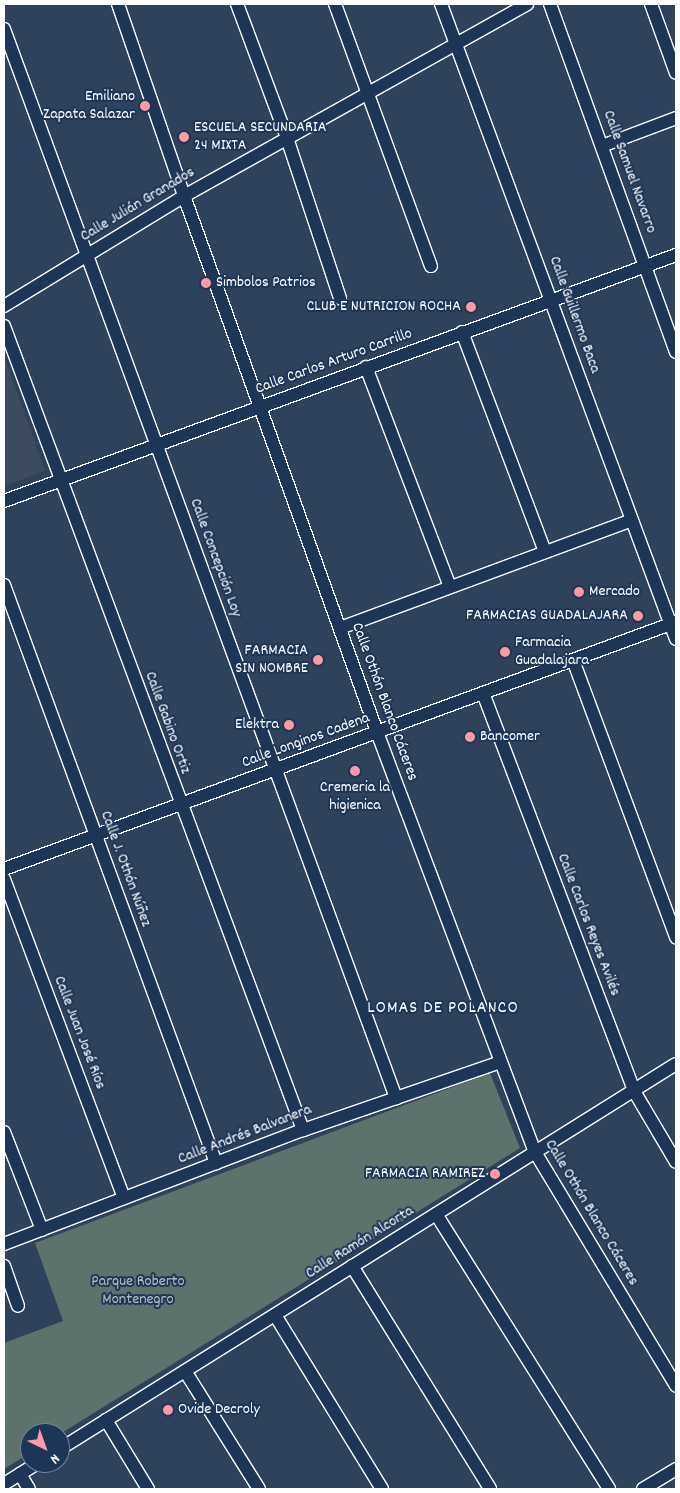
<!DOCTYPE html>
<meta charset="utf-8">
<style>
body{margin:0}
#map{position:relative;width:680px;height:1493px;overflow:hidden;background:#2f425b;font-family:Dekko,sans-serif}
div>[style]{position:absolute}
.built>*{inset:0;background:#3c4b5e}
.green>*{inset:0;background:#5d726d}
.roads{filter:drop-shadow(1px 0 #fff) drop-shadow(-1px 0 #fff) drop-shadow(0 1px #fff) drop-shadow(0 -1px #fff)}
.minor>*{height:12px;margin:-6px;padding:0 6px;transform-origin:6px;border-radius:6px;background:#1d3557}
.dots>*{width:14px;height:14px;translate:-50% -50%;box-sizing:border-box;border:2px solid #1d3557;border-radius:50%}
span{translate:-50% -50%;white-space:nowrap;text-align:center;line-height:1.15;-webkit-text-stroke:4px #1d3557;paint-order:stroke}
.poi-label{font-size:16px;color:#fff}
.right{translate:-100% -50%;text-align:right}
.left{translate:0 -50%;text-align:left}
.street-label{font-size:16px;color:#fff}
.park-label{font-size:16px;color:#b6c0bd}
.neighbourhood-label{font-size:18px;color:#fff;letter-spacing:1px}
.frame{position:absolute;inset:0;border:5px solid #fff;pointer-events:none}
.north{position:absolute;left:20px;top:1423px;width:50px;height:50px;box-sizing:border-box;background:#1d3557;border:1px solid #77869a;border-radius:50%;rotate:138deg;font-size:14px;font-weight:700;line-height:20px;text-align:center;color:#fff}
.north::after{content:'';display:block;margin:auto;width:18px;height:22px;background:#ff9aa2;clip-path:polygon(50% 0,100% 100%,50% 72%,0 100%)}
</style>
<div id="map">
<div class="built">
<i style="clip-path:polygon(4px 355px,45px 471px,4px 486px)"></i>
</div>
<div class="green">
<i style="clip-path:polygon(490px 1073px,520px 1148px,60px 1434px,30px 1433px,30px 1453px,4px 1469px,4px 1343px,63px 1321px,35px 1243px)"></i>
</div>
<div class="roads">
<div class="minor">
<i style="left:118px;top:4px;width:203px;rotate:71deg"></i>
<i style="left:184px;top:196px;width:570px;rotate:70.2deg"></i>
<i style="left:377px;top:732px;width:449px;rotate:69.4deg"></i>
<i style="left:535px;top:1152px;width:273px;rotate:58.9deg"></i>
<i style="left:237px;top:4px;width:143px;rotate:69.5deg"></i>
<i style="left:287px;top:138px;width:169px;rotate:71.7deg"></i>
<i style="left:335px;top:4px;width:279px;rotate:69.9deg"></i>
<i style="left:441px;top:4px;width:677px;rotate:69.69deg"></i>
<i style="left:550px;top:4px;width:370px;rotate:70.1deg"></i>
<i style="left:651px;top:4px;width:73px;rotate:70.1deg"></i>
<i style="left:4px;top:29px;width:1139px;rotate:69.86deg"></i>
<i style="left:602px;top:146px;width:79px;rotate:-20.7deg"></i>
<i style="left:4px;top:306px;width:211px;rotate:-31.4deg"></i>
<i style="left:184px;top:196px;width:393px;rotate:-29.2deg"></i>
<i style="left:4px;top:326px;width:858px;rotate:69.6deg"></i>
<i style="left:462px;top:332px;width:235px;rotate:69.3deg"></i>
<i style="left:366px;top:367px;width:235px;rotate:69.1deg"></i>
<i style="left:4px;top:501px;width:716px;rotate:-20.11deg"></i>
<i style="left:4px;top:585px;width:616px;rotate:69.86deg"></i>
<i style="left:340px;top:628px;width:311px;rotate:-20.3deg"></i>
<i style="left:573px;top:660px;width:296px;rotate:69.6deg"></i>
<i style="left:483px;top:693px;width:426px;rotate:69.2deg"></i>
<i style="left:634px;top:1091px;width:82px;rotate:59.4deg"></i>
<i style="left:4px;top:869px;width:716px;rotate:-20.18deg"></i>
<i style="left:4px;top:879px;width:341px;rotate:69.4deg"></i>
<i style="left:4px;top:1132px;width:105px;rotate:68.8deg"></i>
<i style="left:436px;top:1214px;width:325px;rotate:57.8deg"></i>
<i style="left:4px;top:1244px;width:320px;rotate:-20.9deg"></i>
<i style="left:303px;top:1130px;width:208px;rotate:-19deg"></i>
<i style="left:4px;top:1266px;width:42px;rotate:70.7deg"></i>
<i style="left:352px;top:1266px;width:262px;rotate:58.2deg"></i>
<i style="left:275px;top:1315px;width:204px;rotate:58.4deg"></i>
<i style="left:185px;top:1371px;width:139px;rotate:57.9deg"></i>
<i style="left:106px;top:1420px;width:81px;rotate:58.7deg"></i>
<i style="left:60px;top:1449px;width:726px;rotate:-32.01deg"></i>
<i style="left:20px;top:1474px;width:17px;rotate:59deg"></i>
<i style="left:4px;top:1484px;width:39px;rotate:-32deg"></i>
<i style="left:643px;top:1489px;width:39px;rotate:-31deg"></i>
</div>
</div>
<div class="dots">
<i style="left:145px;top:106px;background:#ff9aa2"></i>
<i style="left:184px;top:137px;background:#ff9aa2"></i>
<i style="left:206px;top:283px;background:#ff9aa2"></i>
<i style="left:471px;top:307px;background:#ff9aa2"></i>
<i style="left:579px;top:592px;background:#ff9aa2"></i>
<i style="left:638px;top:616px;background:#ff9aa2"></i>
<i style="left:505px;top:652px;background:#ff9aa2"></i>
<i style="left:318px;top:660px;background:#ff9aa2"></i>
<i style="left:289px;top:725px;background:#ff9aa2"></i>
<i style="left:470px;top:737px;background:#ff9aa2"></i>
<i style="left:355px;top:771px;background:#ff9aa2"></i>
<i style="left:495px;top:1174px;background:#ff9aa2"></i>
<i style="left:168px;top:1410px;background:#ff9aa2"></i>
</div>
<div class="poi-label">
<span class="right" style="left:135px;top:106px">Emiliano<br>Zapata Salazar</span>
<span class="left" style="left:194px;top:137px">ESCUELA SECUNDARIA<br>24 MIXTA</span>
<span class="left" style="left:216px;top:283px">Simbolos Patrios</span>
<span class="right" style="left:461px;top:307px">CLUB E NUTRICION ROCHA</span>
<span class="left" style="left:589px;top:592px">Mercado</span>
<span class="right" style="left:628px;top:616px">FARMACIAS GUADALAJARA</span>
<span class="left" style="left:515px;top:652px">Farmacia<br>Guadalajara</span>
<span class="right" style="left:308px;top:660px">FARMACIA<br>SIN NOMBRE</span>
<span class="right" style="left:279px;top:725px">Elektra</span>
<span class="left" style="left:480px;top:737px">Bancomer</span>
<span style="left:355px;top:797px">Cremeria la<br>higienica</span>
<span class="right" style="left:485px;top:1174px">FARMACIA RAMIREZ</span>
<span class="left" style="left:178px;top:1410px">Ovide Decroly</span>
</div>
<div class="street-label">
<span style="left:629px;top:172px;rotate:70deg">Calle Samuel Navarro</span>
<span style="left:138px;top:205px;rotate:-31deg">Calle Julián Granados</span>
<span style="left:574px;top:315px;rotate:70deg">Calle Guillermo Baca</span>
<span style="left:334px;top:362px;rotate:-20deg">Calle Carlos Arturo Carrillo</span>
<span style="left:215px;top:558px;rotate:70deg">Calle Concepción Loy</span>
<span style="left:384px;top:702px;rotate:70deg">Calle Othón Blanco Cáceres</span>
<span style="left:167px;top:723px;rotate:70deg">Calle Gabino Ortiz</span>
<span style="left:306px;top:741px;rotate:-20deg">Calle Longinos Cadena</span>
<span style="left:125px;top:869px;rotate:70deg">Calle J. Othón Núñez</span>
<span style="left:588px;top:925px;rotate:69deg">Calle Carlos Reyes Avilés</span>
<span style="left:79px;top:1033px;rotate:69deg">Calle Juan José Ríos</span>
<span style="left:245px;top:1135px;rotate:-21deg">Calle Andrés Balvanera</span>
<span style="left:591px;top:1213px;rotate:59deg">Calle Othón Blanco Cáceres</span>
<span style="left:360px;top:1243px;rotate:-32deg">Calle Ramón Alcorta</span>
</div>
<div class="park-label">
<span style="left:138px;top:1291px">Parque Roberto<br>Montenegro</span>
</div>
<div class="neighbourhood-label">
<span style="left:443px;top:1009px">LOMAS DE POLANCO</span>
</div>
<div class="frame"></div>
<div class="north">N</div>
</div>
